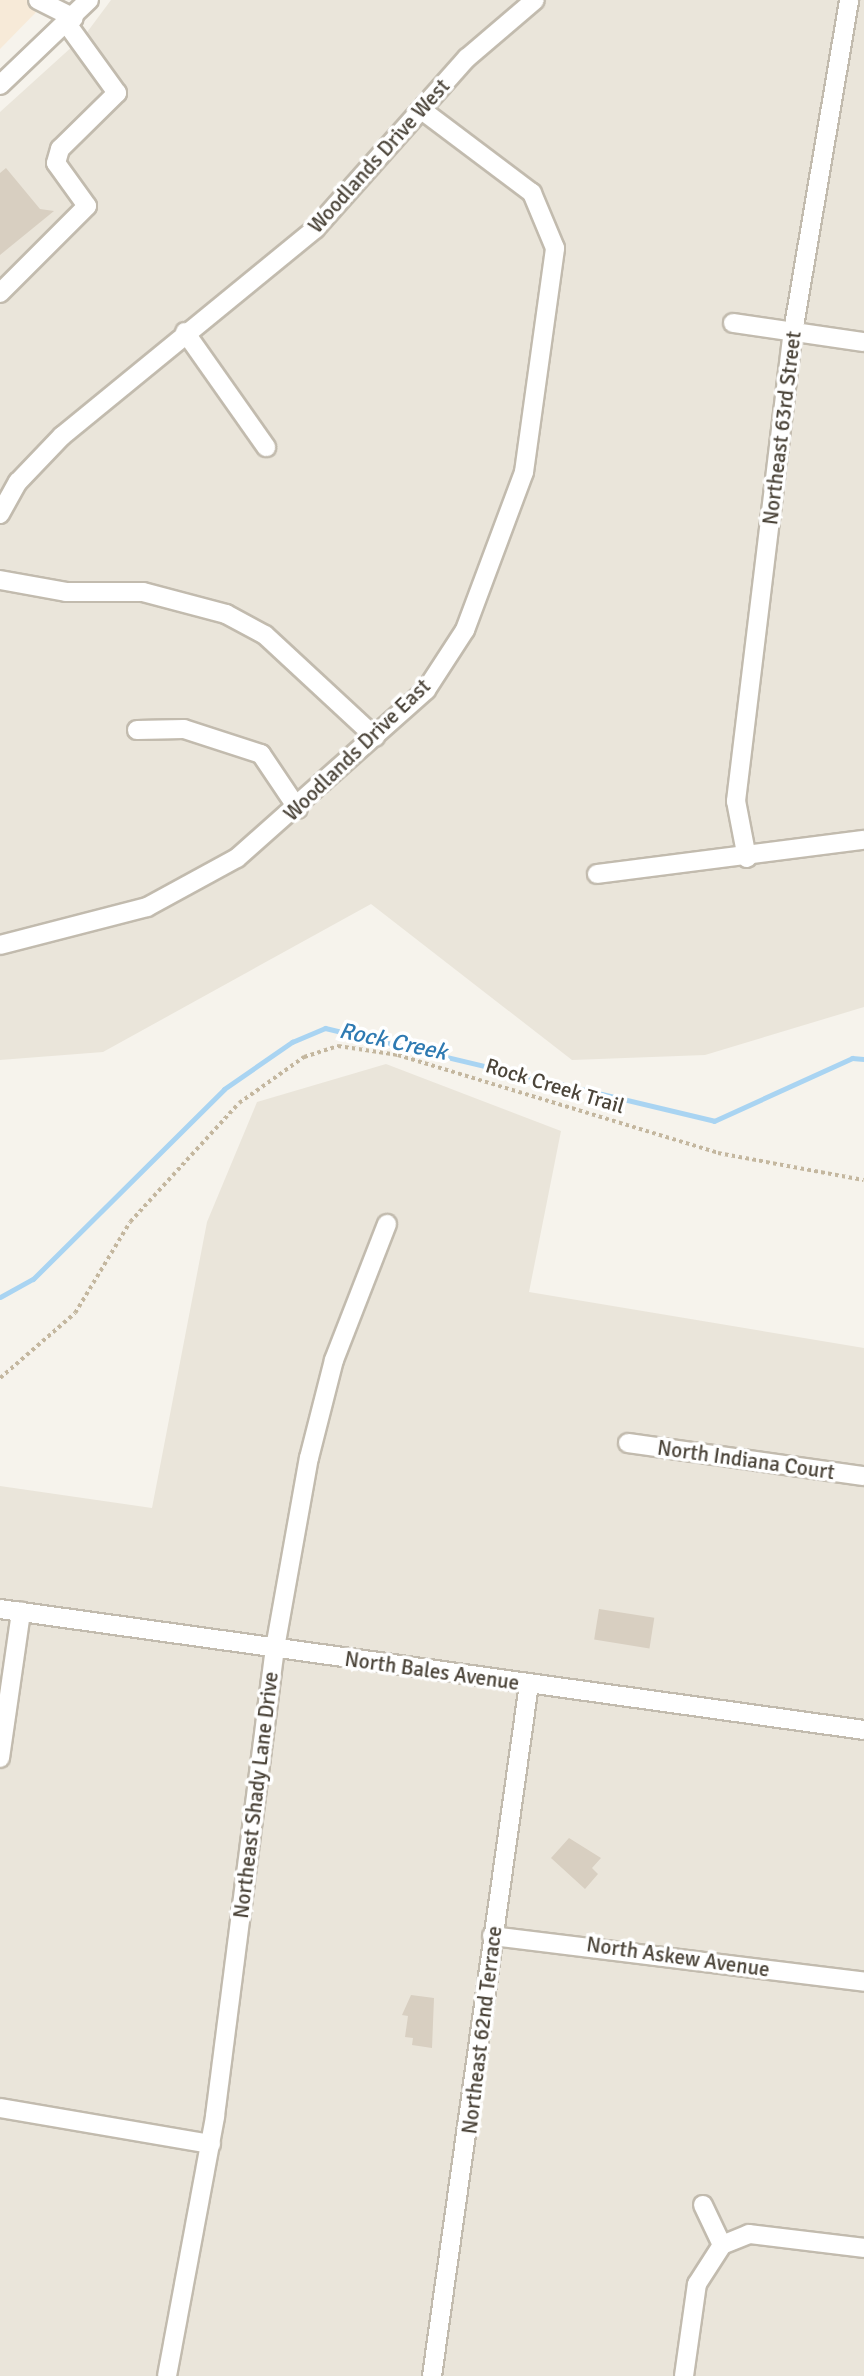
<!DOCTYPE html>
<style>
body{margin:0}
#map{position:relative;width:864px;height:2376px;overflow:hidden;background:#f6f3ec;font-family:Signika,sans-serif}
div>[style]{position:absolute}
.residential>*{inset:0;background:#eae5da}
.commercial>*{inset:0;background:#f7ead8}
.stream>*{height:5px;margin:-2.5px;padding:0 2.5px;transform-origin:2.5px;border-radius:2.5px;background:#a9d4f2}
.building>*{inset:0;background:#d8cfc1;transform-origin:0 0}
.path>*{height:3.5px;margin-top:-1.75px;transform-origin:0;background:repeating-linear-gradient(90deg,#c4b79f 0 3.5px,transparent 0 7px)}
.roads{filter:drop-shadow(2px 0 #c2bbae) drop-shadow(-2px 0 #c2bbae) drop-shadow(0 2px #c2bbae) drop-shadow(0 -2px #c2bbae)}
.minor>*{height:18px;margin:-9px;padding:0 9px;transform-origin:9px;border-radius:9px;background:#fff}
span{translate:-50% -50%;white-space:nowrap;text-align:center;line-height:1.15;-webkit-text-stroke:7px #fff;paint-order:stroke}
.street-label{font-size:21px;color:#4b4439}
.water-label{font-size:23px;color:#2e7ab2;font-style:italic}
</style>
<div id="map">
<div class="residential">
<i style="clip-path:polygon(111px 0,864px 0,864px 1007px,705px 1055px,572px 1060px,371px 904px,103px 1052px,0 1060px,0 112px,85px 35px)"></i>
<i style="clip-path:polygon(386px 1064px,561px 1131px,529px 1292px,864px 1348px,864px 2376px,0 2376px,0 1486px,152px 1508px,207px 1222px,257px 1102px)"></i>
</div>
<div class="commercial">
<i style="clip-path:polygon(0 0,48px 0,0 49px)"></i>
</div>
<div class="stream">
<i style="left:0;top:1297px;width:38px;rotate:-29deg"></i>
<i style="left:33px;top:1279px;width:269px;rotate:-44.8deg"></i>
<i style="left:224px;top:1089px;width:83px;rotate:-34.7deg"></i>
<i style="left:292px;top:1042px;width:36px;rotate:-23deg"></i>
<i style="left:325px;top:1028px;width:400px;rotate:13.4deg"></i>
<i style="left:714px;top:1121px;width:152px;rotate:-24.5deg"></i>
<i style="left:852px;top:1058px;width:12px;rotate:5deg"></i>
</div>
<div class="building">
<i style="clip-path:polygon(6px 168px,40px 209px,54px 211px,0 255px,0 173px)"></i>
<i style="left:599px;top:1609px;width:56px;height:31px;rotate:9deg"></i>
<i style="clip-path:polygon(569px 1838px,601px 1858px,592px 1868px,598px 1874px,585px 1889px,551px 1858px)"></i>
<i style="clip-path:polygon(411px 1995px,434px 1998px,432px 2048px,412px 2045px,413px 2038px,405px 2037px,408px 2016px,402px 2015px)"></i>
</div>
<div class="path">
<i style="left:0;top:1378px;width:99px;rotate:-40.9deg"></i>
<i style="left:75px;top:1313px;width:106px;rotate:-58.9deg"></i>
<i style="left:130px;top:1222px;width:161px;rotate:-47.5deg"></i>
<i style="left:239px;top:1103px;width:80px;rotate:-35.3deg"></i>
<i style="left:304px;top:1057px;width:36px;rotate:-18deg"></i>
<i style="left:338px;top:1046px;width:61px;rotate:8.5deg"></i>
<i style="left:398px;top:1055px;width:335px;rotate:17deg"></i>
<i style="left:718px;top:1153px;width:148px;rotate:10.5deg"></i>
</div>
<div class="roads">
<div class="minor">
<i style="left:38px;top:0;width:40px;rotate:26.6deg"></i>
<i style="left:0;top:85px;width:123px;rotate:-43.7deg"></i>
<i style="left:0;top:293px;width:123px;rotate:-45deg"></i>
<i style="left:87px;top:206px;width:53px;rotate:-125.8deg"></i>
<i style="left:56px;top:163px;width:15px;rotate:-74deg"></i>
<i style="left:60px;top:149px;width:80px;rotate:-44.5deg"></i>
<i style="left:117px;top:93px;width:85px;rotate:-125.9deg"></i>
<i style="left:733px;top:323px;width:132px;rotate:8.3deg"></i>
<i style="left:185px;top:332px;width:141px;rotate:54.8deg"></i>
<i style="left:0;top:514px;width:37px;rotate:-61deg"></i>
<i style="left:18px;top:482px;width:64px;rotate:-46.3deg"></i>
<i style="left:62px;top:436px;width:327px;rotate:-39.3deg"></i>
<i style="left:315px;top:229px;width:229px;rotate:-48.4deg"></i>
<i style="left:467px;top:58px;width:89px;rotate:-40.5deg"></i>
<i style="left:0;top:580px;width:67px;rotate:10.3deg"></i>
<i style="left:66px;top:592px;width:77px"></i>
<i style="left:143px;top:592px;width:86px;rotate:14.8deg"></i>
<i style="left:226px;top:614px;width:44px;rotate:28.3deg"></i>
<i style="left:265px;top:635px;width:150px;rotate:42.8deg"></i>
<i style="left:137px;top:730px;width:47px;rotate:-1.2deg"></i>
<i style="left:184px;top:729px;width:81px;rotate:18deg"></i>
<i style="left:261px;top:754px;width:66px;rotate:56.1deg"></i>
<i style="left:747px;top:858px;width:58px;rotate:-100.9deg"></i>
<i style="left:736px;top:801px;width:472px;rotate:-83.1deg"></i>
<i style="left:793px;top:332px;width:337px;rotate:-80.4deg"></i>
<i style="left:597px;top:874px;width:269px;rotate:-7.3deg"></i>
<i style="left:0;top:945px;width:152px;rotate:-14.5deg"></i>
<i style="left:147px;top:907px;width:102px;rotate:-28.6deg"></i>
<i style="left:237px;top:858px;width:253px;rotate:-41.6deg"></i>
<i style="left:426px;top:690px;width:72px;rotate:-57deg"></i>
<i style="left:465px;top:630px;width:169px;rotate:-69.5deg"></i>
<i style="left:524px;top:472px;width:226px;rotate:-82.1deg"></i>
<i style="left:555px;top:248px;width:60px;rotate:-112.7deg"></i>
<i style="left:532px;top:193px;width:136px;rotate:-143deg"></i>
<i style="left:628px;top:1443px;width:238px;rotate:8deg"></i>
<i style="left:0;top:1609px;width:872px;rotate:7.97deg"></i>
<i style="left:0;top:1758px;width:148px;rotate:-81.8deg"></i>
<i style="left:492px;top:1936px;width:375px;rotate:7deg"></i>
<i style="left:0;top:2108px;width:214px;rotate:9.7deg"></i>
<i style="left:703px;top:2205px;width:44px;rotate:64.6deg"></i>
<i style="left:167px;top:2376px;width:264px;rotate:-79.5deg"></i>
<i style="left:215px;top:2116px;width:472px;rotate:-82.7deg"></i>
<i style="left:275px;top:1648px;width:193px;rotate:-79.9deg"></i>
<i style="left:309px;top:1458px;width:101px;rotate:-75.7deg"></i>
<i style="left:334px;top:1360px;width:146px;rotate:-68.7deg"></i>
<i style="left:432px;top:2376px;width:699px;rotate:-82.02deg"></i>
<i style="left:684px;top:2376px;width:93px;rotate:-82deg"></i>
<i style="left:697px;top:2284px;width:46px;rotate:-57.3deg"></i>
<i style="left:722px;top:2245px;width:29px;rotate:-22deg"></i>
<i style="left:749px;top:2234px;width:116px;rotate:6.9deg"></i>
</div>
</div>
<div class="street-label">
<span style="left:379px;top:156px;rotate:-48deg">Woodlands Drive West</span>
<span style="left:782px;top:428px;rotate:-83deg">Northeast 63rd Street</span>
<span style="left:357px;top:750px;rotate:-44deg">Woodlands Drive East</span>
<span style="left:555px;top:1086px;rotate:17deg">Rock Creek Trail</span>
<span style="left:746px;top:1460px;rotate:8deg">North Indiana Court</span>
<span style="left:432px;top:1671px;rotate:8deg">North Bales Avenue</span>
<span style="left:256px;top:1795px;rotate:-83deg">Northeast Shady Lane Drive</span>
<span style="left:678px;top:1957px;rotate:8deg">North Askew Avenue</span>
<span style="left:482px;top:2030px;rotate:-83deg">Northeast 62nd Terrace</span>
</div>
<div class="water-label">
<span style="left:393px;top:1042px;rotate:12deg">Rock Creek</span>
</div>
</div>
